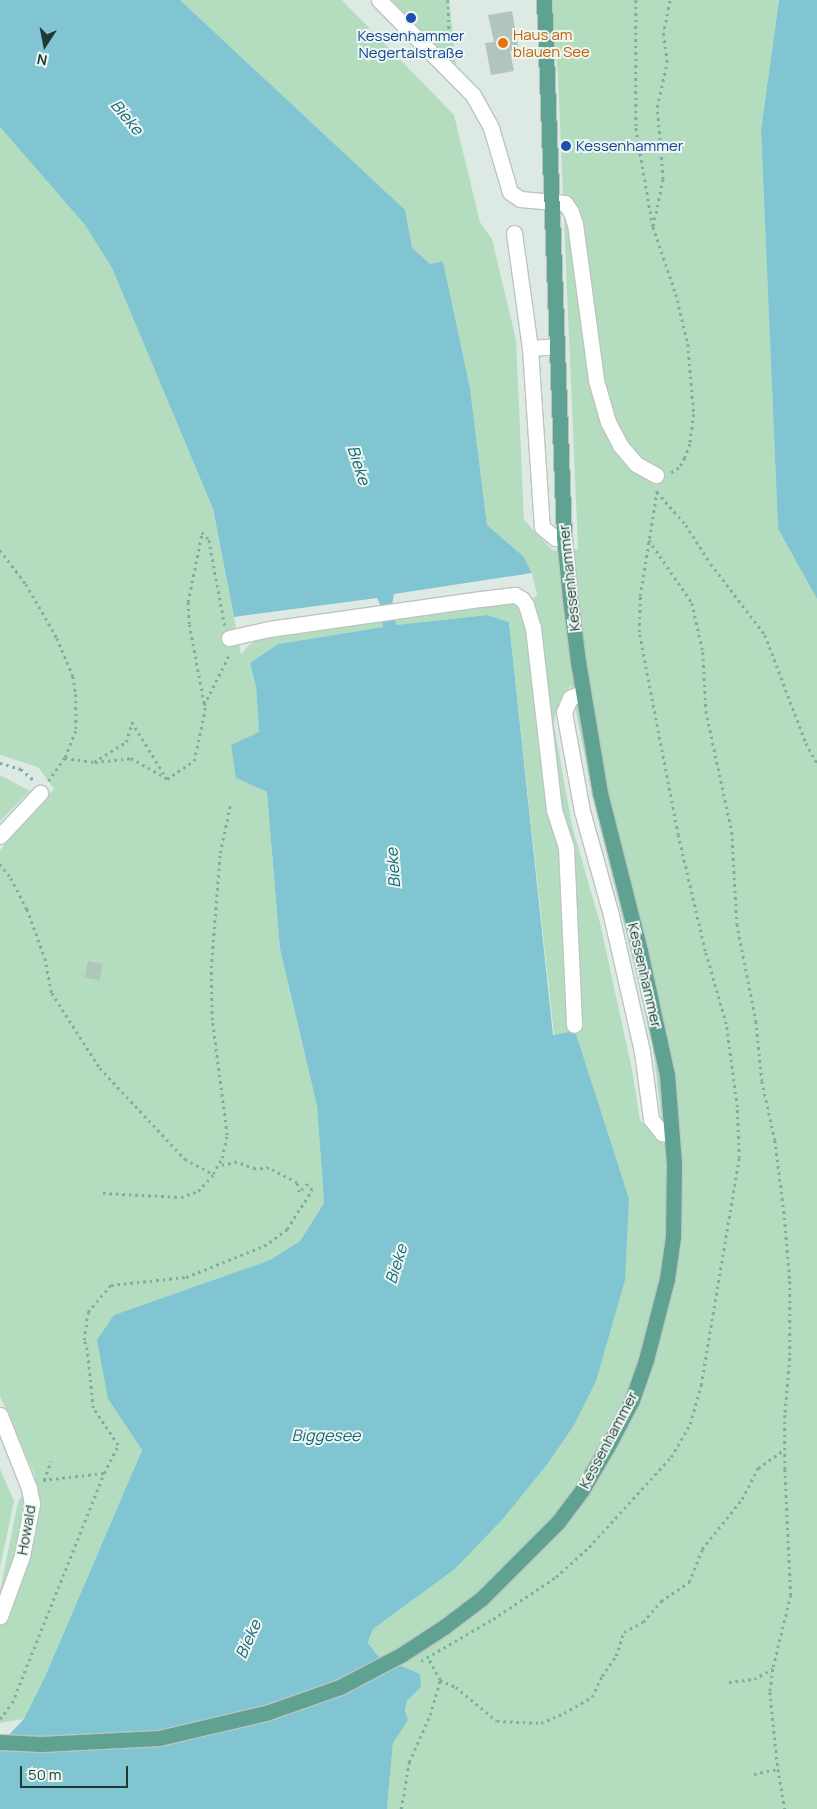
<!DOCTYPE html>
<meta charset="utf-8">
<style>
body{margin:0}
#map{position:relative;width:817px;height:1809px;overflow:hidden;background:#ddeae4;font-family:Manrope,sans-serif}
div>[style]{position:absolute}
.green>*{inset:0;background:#b4ddc0}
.water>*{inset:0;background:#81c5d3}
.building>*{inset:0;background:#b2c5bd;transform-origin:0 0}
.path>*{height:2.5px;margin-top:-1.25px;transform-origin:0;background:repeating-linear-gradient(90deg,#7bb0a0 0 2.5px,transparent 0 6.5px)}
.roads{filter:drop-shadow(1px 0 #bcc4c2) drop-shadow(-1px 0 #bcc4c2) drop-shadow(0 1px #bcc4c2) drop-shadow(0 -1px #bcc4c2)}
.minor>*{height:15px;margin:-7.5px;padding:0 7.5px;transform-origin:7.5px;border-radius:7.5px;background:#fff}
.major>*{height:15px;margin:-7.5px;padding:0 7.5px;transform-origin:7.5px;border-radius:7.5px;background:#5fa292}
.dots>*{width:14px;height:14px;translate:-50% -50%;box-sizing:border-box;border:2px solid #edf7f2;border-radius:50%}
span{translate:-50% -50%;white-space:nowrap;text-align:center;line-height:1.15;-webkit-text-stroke:4px #edf7f2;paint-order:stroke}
.food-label{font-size:15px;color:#c56008}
.left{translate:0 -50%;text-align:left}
.transit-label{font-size:15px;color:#164399}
.street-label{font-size:15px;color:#1e3a33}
.water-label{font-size:16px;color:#166678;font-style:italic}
.north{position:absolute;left:20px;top:20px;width:50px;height:50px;-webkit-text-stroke:4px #edf7f2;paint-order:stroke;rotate:191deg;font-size:14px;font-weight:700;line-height:20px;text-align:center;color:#1e3a33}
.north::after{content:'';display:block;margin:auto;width:18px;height:22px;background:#1e3a33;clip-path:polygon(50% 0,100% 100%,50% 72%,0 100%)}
.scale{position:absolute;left:20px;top:1766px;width:108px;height:22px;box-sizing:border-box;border:2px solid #1e3a33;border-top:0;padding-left:6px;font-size:15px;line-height:18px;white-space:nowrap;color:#1e3a33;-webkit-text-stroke:4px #edf7f2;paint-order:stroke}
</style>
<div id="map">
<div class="green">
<i style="clip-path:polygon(evenodd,180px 0,342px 0,454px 115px,480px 222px,492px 239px,516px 340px,524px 520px,552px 550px,558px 551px,578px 549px,558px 76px,550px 0,779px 0,761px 130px,778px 529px,817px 599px,817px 1809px,387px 1809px,393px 1742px,408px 1720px,405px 1710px,407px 1701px,421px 1687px,420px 1675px,378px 1656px,368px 1644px,373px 1629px,455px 1569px,502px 1520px,546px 1466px,575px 1032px,554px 1035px,509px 622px,487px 615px,396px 625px,394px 617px,512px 599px,520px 611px,537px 595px,532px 573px,523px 556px,487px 525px,470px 388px,443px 261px,430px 264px,411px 248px,404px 210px,180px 0,571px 685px,593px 799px,645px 1010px,653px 1048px,665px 1146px,640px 1120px,632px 1070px,600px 923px,572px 826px,554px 725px,555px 715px,571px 685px)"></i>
<i style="clip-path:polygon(390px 0,449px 0,456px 65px)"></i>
<i style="clip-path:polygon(0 127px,85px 225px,112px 268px,213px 509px,241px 654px,249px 645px,266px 635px,383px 618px,383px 627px,278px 644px,250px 663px,256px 687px,259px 732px,236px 778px,267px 792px,280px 949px,317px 1106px,324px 1203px,300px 1241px,270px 1260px,114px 1315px,108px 1399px,142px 1450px,44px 1679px,24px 1719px,0 1723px,0 1591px,18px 1502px,35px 1476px,0 1396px,0 850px,54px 789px,38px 767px,0 755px)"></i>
<i style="clip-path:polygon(0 775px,30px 791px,0 821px)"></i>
<i style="clip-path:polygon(0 1469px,14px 1501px,0 1568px)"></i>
</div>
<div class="water">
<i style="clip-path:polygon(0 0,180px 0,405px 210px,412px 248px,430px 264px,443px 261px,470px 388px,487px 525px,523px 556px,532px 573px,394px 594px,392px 605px,396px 625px,487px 615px,509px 622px,553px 1035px,575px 1031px,629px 1199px,625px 1280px,596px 1381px,574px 1425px,546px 1466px,502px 1520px,455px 1569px,373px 1629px,368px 1643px,378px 1656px,420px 1674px,421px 1687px,407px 1701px,405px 1710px,408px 1720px,393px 1743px,387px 1809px,0 1809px,0 1744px,24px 1719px,44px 1679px,142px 1450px,108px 1399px,97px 1340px,114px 1315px,270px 1260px,300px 1241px,324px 1203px,317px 1106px,280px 949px,267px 792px,236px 778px,231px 745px,259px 732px,256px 687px,250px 663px,278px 644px,383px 627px,381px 607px,377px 598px,234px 617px,213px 509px,112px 268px,85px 225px,0 127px)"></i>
<i style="clip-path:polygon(779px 0,817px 0,817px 599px,778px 529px,761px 130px)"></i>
</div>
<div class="building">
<i style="clip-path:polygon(512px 11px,519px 50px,510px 51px,514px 71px,491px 75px,485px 43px,494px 42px,488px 15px)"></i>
<i style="left:88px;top:961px;width:15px;height:17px;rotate:11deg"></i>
</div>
<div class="path">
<i style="left:448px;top:0;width:52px;rotate:87.8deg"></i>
<i style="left:636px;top:0;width:128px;rotate:90deg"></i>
<i style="left:636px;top:128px;width:100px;rotate:80.3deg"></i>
<i style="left:653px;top:227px;width:71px;rotate:71.1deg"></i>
<i style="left:676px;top:294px;width:51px;rotate:76.5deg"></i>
<i style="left:688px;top:344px;width:70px;rotate:85.1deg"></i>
<i style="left:694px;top:414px;width:30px;rotate:98deg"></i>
<i style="left:690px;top:444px;width:15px;rotate:110deg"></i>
<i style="left:685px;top:458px;width:12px;rotate:121deg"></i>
<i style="left:679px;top:468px;width:12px;rotate:149deg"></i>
<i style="left:653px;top:226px;width:48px;rotate:-78deg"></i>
<i style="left:663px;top:179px;width:72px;rotate:-94.8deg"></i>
<i style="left:657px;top:107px;width:46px;rotate:-77.5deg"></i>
<i style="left:667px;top:62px;width:27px;rotate:-98deg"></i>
<i style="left:663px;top:35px;width:36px;rotate:-79deg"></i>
<i style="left:657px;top:492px;width:44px;rotate:48.7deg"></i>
<i style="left:686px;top:525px;width:46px;rotate:57.3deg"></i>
<i style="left:711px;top:564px;width:89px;rotate:52.7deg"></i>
<i style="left:765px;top:635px;width:116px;rotate:69.2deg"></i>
<i style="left:806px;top:743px;width:23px;rotate:61deg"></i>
<i style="left:649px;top:540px;width:76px;rotate:55.7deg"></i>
<i style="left:692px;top:603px;width:50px;rotate:77.3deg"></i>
<i style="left:703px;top:652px;width:59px;rotate:87.1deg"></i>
<i style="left:706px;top:711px;width:124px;rotate:77.9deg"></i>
<i style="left:732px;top:832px;width:92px;rotate:86.9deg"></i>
<i style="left:737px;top:924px;width:99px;rotate:78.9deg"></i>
<i style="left:756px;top:1021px;width:60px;rotate:84.3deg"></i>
<i style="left:762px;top:1081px;width:60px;rotate:77.6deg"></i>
<i style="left:775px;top:1140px;width:72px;rotate:82.8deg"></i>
<i style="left:784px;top:1211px;width:70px;rotate:85.1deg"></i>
<i style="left:790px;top:1281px;width:77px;rotate:90deg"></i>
<i style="left:790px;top:1358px;width:57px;rotate:95deg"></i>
<i style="left:785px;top:1415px;width:54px;rotate:90deg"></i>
<i style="left:785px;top:1469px;width:126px;rotate:87.3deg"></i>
<i style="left:791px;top:1595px;width:76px;rotate:103.7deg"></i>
<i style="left:773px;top:1669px;width:23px;rotate:97deg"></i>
<i style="left:770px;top:1692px;width:77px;rotate:84.1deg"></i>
<i style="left:778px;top:1769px;width:41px;rotate:80.1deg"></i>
<i style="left:0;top:550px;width:43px;rotate:52.6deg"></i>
<i style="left:26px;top:584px;width:62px;rotate:60.1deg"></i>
<i style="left:57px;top:638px;width:41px;rotate:67.2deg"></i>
<i style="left:73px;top:676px;width:18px;rotate:81deg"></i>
<i style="left:76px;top:694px;width:37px;rotate:90deg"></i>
<i style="left:76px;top:731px;width:29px;rotate:112deg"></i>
<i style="left:65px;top:758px;width:28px;rotate:125deg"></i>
<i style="left:204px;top:705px;width:58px;rotate:-63.4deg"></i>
<i style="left:65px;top:758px;width:29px;rotate:8deg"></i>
<i style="left:94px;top:762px;width:38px;rotate:-32deg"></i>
<i style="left:126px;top:742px;width:21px;rotate:-73deg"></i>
<i style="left:132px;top:722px;width:67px;rotate:58.4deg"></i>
<i style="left:95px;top:762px;width:36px;rotate:-6deg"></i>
<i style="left:131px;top:758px;width:40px;rotate:29.7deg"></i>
<i style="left:0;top:763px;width:22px;rotate:16deg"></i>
<i style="left:21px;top:769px;width:18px;rotate:41deg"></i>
<i style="left:167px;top:779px;width:32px;rotate:-34deg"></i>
<i style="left:194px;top:761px;width:52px;rotate:-77.8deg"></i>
<i style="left:205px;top:710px;width:87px;rotate:-100.5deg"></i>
<i style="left:189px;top:624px;width:22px;rotate:-93deg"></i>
<i style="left:188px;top:602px;width:71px;rotate:-78.7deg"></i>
<i style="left:202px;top:532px;width:11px;rotate:49deg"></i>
<i style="left:209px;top:540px;width:87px;rotate:79.5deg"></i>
<i style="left:0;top:864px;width:18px;rotate:52deg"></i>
<i style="left:11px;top:878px;width:35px;rotate:63deg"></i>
<i style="left:27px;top:909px;width:52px;rotate:69.8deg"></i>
<i style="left:45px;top:958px;width:36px;rotate:79deg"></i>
<i style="left:52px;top:993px;width:89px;rotate:57.4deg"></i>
<i style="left:100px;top:1068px;width:125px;rotate:47deg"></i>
<i style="left:185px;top:1159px;width:32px;rotate:28deg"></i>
<i style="left:213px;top:1174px;width:18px;rotate:-61deg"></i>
<i style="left:222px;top:1158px;width:24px;rotate:-78deg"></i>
<i style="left:227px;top:1135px;width:116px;rotate:-97.4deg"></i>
<i style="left:212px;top:1020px;width:52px;rotate:-91.1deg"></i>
<i style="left:211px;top:968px;width:115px;rotate:-85.5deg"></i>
<i style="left:220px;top:853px;width:48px;rotate:-78deg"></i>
<i style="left:103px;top:1193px;width:78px;rotate:2.9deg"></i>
<i style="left:181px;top:1197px;width:18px;rotate:-19deg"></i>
<i style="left:198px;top:1191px;width:22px;rotate:-47deg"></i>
<i style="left:43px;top:1480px;width:61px;rotate:-6.5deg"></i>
<i style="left:44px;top:1480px;width:20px;rotate:-70deg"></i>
<i style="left:421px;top:1661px;width:83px;rotate:-30.3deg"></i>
<i style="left:493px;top:1619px;width:76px;rotate:-33.7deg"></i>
<i style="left:556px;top:1577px;width:45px;rotate:-42.3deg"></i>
<i style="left:589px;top:1547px;width:122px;rotate:-47.7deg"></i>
<i style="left:671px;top:1457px;width:38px;rotate:-60deg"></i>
<i style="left:690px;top:1424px;width:41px;rotate:-74.2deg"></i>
<i style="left:701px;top:1385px;width:230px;rotate:-80.5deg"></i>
<i style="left:739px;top:1158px;width:51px;rotate:-92.2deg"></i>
<i style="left:737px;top:1107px;width:84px;rotate:-97.5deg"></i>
<i style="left:726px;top:1024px;width:76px;rotate:-106deg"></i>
<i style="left:705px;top:951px;width:119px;rotate:-103.1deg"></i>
<i style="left:678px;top:835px;width:207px;rotate:-100.9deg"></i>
<i style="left:639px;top:632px;width:36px;rotate:-88deg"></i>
<i style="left:640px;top:596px;width:107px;rotate:-80.9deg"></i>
<i style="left:440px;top:1680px;width:17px;rotate:24deg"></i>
<i style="left:456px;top:1687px;width:53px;rotate:39.7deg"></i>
<i style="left:497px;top:1721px;width:44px;rotate:2.6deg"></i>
<i style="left:541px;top:1723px;width:25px;rotate:-23deg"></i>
<i style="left:564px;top:1713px;width:32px;rotate:-30deg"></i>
<i style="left:592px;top:1697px;width:23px;rotate:-65deg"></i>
<i style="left:602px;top:1676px;width:24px;rotate:-55deg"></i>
<i style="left:616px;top:1656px;width:25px;rotate:-72deg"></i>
<i style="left:624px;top:1632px;width:21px;rotate:-28deg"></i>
<i style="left:643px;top:1622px;width:28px;rotate:-49deg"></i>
<i style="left:661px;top:1601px;width:34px;rotate:-34deg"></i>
<i style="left:689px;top:1582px;width:35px;rotate:-68deg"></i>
<i style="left:702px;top:1549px;width:64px;rotate:-51.3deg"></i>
<i style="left:742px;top:1499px;width:35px;rotate:-63deg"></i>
<i style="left:758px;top:1468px;width:33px;rotate:-35deg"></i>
<i style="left:729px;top:1682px;width:25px;rotate:-7deg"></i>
<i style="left:754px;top:1679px;width:21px;rotate:-29deg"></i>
<i style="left:0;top:1719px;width:20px;rotate:-53deg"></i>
<i style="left:12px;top:1703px;width:248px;rotate:-68.2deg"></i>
<i style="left:104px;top:1473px;width:31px;rotate:-63deg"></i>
<i style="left:118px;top:1445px;width:45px;rotate:-124deg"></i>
<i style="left:93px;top:1408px;width:58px;rotate:-95.9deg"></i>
<i style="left:87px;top:1350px;width:10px;rotate:-107deg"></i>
<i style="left:84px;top:1340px;width:28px;rotate:-82deg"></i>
<i style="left:88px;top:1312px;width:35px;rotate:-50deg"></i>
<i style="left:111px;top:1285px;width:75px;rotate:-6.1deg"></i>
<i style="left:186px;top:1277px;width:84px;rotate:-21.7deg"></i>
<i style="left:264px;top:1246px;width:29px;rotate:-36deg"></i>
<i style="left:287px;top:1229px;width:46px;rotate:-57.3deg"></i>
<i style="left:312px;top:1190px;width:7px;rotate:-124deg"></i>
<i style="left:308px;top:1184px;width:12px;rotate:138deg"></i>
<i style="left:299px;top:1192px;width:9px;rotate:-103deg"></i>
<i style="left:297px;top:1183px;width:32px;rotate:-152deg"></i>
<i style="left:269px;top:1168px;width:14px;rotate:176deg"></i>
<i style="left:255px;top:1169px;width:19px;rotate:-159deg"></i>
<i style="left:237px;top:1162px;width:19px;rotate:168deg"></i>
<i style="left:754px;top:1774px;width:24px;rotate:-12deg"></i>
<i style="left:401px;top:1809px;width:48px;rotate:-80.3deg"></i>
<i style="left:409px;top:1762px;width:51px;rotate:-65.9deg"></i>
<i style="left:430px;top:1715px;width:36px;rotate:-74deg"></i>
<i style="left:440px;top:1680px;width:25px;rotate:-119deg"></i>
</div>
<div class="roads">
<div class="minor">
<i style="left:379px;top:0;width:134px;rotate:45.3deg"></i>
<i style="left:473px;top:95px;width:38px;rotate:61deg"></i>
<i style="left:491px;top:128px;width:67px;rotate:73.5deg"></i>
<i style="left:510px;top:192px;width:12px;rotate:35deg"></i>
<i style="left:520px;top:199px;width:45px;rotate:5.1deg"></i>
<i style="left:565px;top:203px;width:11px;rotate:56deg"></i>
<i style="left:571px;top:212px;width:13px;rotate:72deg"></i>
<i style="left:575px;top:224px;width:157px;rotate:82.3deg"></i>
<i style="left:596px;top:380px;width:44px;rotate:74.1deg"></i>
<i style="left:608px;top:422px;width:26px;rotate:62deg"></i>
<i style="left:620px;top:445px;width:25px;rotate:50deg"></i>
<i style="left:636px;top:464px;width:23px;rotate:29deg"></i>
<i style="left:514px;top:233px;width:116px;rotate:82.1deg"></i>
<i style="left:530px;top:348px;width:179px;rotate:86.2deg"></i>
<i style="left:542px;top:527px;width:17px;rotate:40deg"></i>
<i style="left:555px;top:538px;width:9px;rotate:-6deg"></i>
<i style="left:530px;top:348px;width:26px;rotate:-4deg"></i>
<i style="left:229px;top:638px;width:41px;rotate:-12.7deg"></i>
<i style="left:269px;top:629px;width:214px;rotate:-8.1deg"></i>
<i style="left:481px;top:599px;width:34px;rotate:-7deg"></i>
<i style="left:515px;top:595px;width:8px;rotate:30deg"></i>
<i style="left:522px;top:599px;width:7px;rotate:56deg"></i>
<i style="left:526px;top:605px;width:24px;rotate:73deg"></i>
<i style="left:533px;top:628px;width:183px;rotate:83.4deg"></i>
<i style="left:554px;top:810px;width:39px;rotate:72deg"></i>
<i style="left:566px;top:847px;width:178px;rotate:87.4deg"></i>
<i style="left:583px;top:692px;width:14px;rotate:155deg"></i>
<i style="left:570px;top:698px;width:15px;rotate:113deg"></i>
<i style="left:564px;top:712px;width:101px;rotate:79.7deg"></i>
<i style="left:582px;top:811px;width:108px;rotate:74.4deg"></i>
<i style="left:611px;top:915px;width:140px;rotate:77.2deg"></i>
<i style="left:642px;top:1052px;width:68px;rotate:82.3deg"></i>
<i style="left:651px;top:1119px;width:18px;rotate:52deg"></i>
<i style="left:662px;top:1133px;width:9px;rotate:13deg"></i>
<i style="left:0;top:836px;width:59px;rotate:-47.1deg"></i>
<i style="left:0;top:1415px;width:79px;rotate:68.3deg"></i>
<i style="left:29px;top:1488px;width:16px;rotate:79deg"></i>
<i style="left:32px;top:1504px;width:53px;rotate:100.9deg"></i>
<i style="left:22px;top:1556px;width:64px;rotate:110.1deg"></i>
</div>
<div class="major">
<i style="left:0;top:1742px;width:41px;rotate:2.8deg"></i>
<i style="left:41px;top:1744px;width:118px;rotate:-2.9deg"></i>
<i style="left:159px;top:1738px;width:110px;rotate:-13.2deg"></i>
<i style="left:266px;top:1713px;width:78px;rotate:-19.4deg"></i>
<i style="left:340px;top:1687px;width:69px;rotate:-27.7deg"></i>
<i style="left:401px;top:1655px;width:51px;rotate:-33.1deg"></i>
<i style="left:444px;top:1627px;width:48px;rotate:-37.3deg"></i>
<i style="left:482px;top:1598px;width:107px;rotate:-45deg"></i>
<i style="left:558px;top:1522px;width:40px;rotate:-53deg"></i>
<i style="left:582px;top:1490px;width:53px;rotate:-59.6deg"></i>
<i style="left:609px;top:1444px;width:50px;rotate:-62.4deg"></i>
<i style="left:632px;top:1400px;width:42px;rotate:-70.7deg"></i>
<i style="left:646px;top:1360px;width:84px;rotate:-75.5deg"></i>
<i style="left:667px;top:1279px;width:42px;rotate:-81.9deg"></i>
<i style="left:673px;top:1237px;width:73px;rotate:-89.2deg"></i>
<i style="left:674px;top:1164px;width:89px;rotate:-94.5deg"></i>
<i style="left:667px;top:1075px;width:127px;rotate:-102.3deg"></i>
<i style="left:640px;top:951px;width:163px;rotate:-104.2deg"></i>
<i style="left:600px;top:793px;width:133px;rotate:-99.5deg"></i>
<i style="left:578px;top:662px;width:64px;rotate:-97.1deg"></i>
<i style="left:570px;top:598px;width:61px;rotate:-95.6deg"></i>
<i style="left:564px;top:537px;width:537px;rotate:-92.13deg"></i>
</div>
</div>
<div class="dots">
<i style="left:411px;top:18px;background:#1a4fb4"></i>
<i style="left:503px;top:43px;background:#e8710a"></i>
<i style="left:566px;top:146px;background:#1a4fb4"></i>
</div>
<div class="food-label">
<span class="left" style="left:513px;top:43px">Haus am<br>blauen See</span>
</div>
<div class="transit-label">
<span style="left:411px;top:44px">Kessenhammer<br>Negertalstraße</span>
<span class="left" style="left:576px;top:146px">Kessenhammer</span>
</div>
<div class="street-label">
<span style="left:569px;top:578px;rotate:-96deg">Kessenhammer</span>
<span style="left:645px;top:975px;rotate:77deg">Kessenhammer</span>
<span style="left:608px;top:1440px;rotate:-62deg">Kessenhammer</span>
<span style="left:26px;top:1530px;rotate:-80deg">Howald</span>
</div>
<div class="water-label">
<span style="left:127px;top:117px;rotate:50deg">Bieke</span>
<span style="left:359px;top:465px;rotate:72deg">Bieke</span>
<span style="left:393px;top:868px;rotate:-94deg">Bieke</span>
<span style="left:396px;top:1264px;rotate:-73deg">Bieke</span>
<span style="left:326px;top:1435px">Biggesee</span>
<span style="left:248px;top:1639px;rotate:-66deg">Bieke</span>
</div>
<div class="north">N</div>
<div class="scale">50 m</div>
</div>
